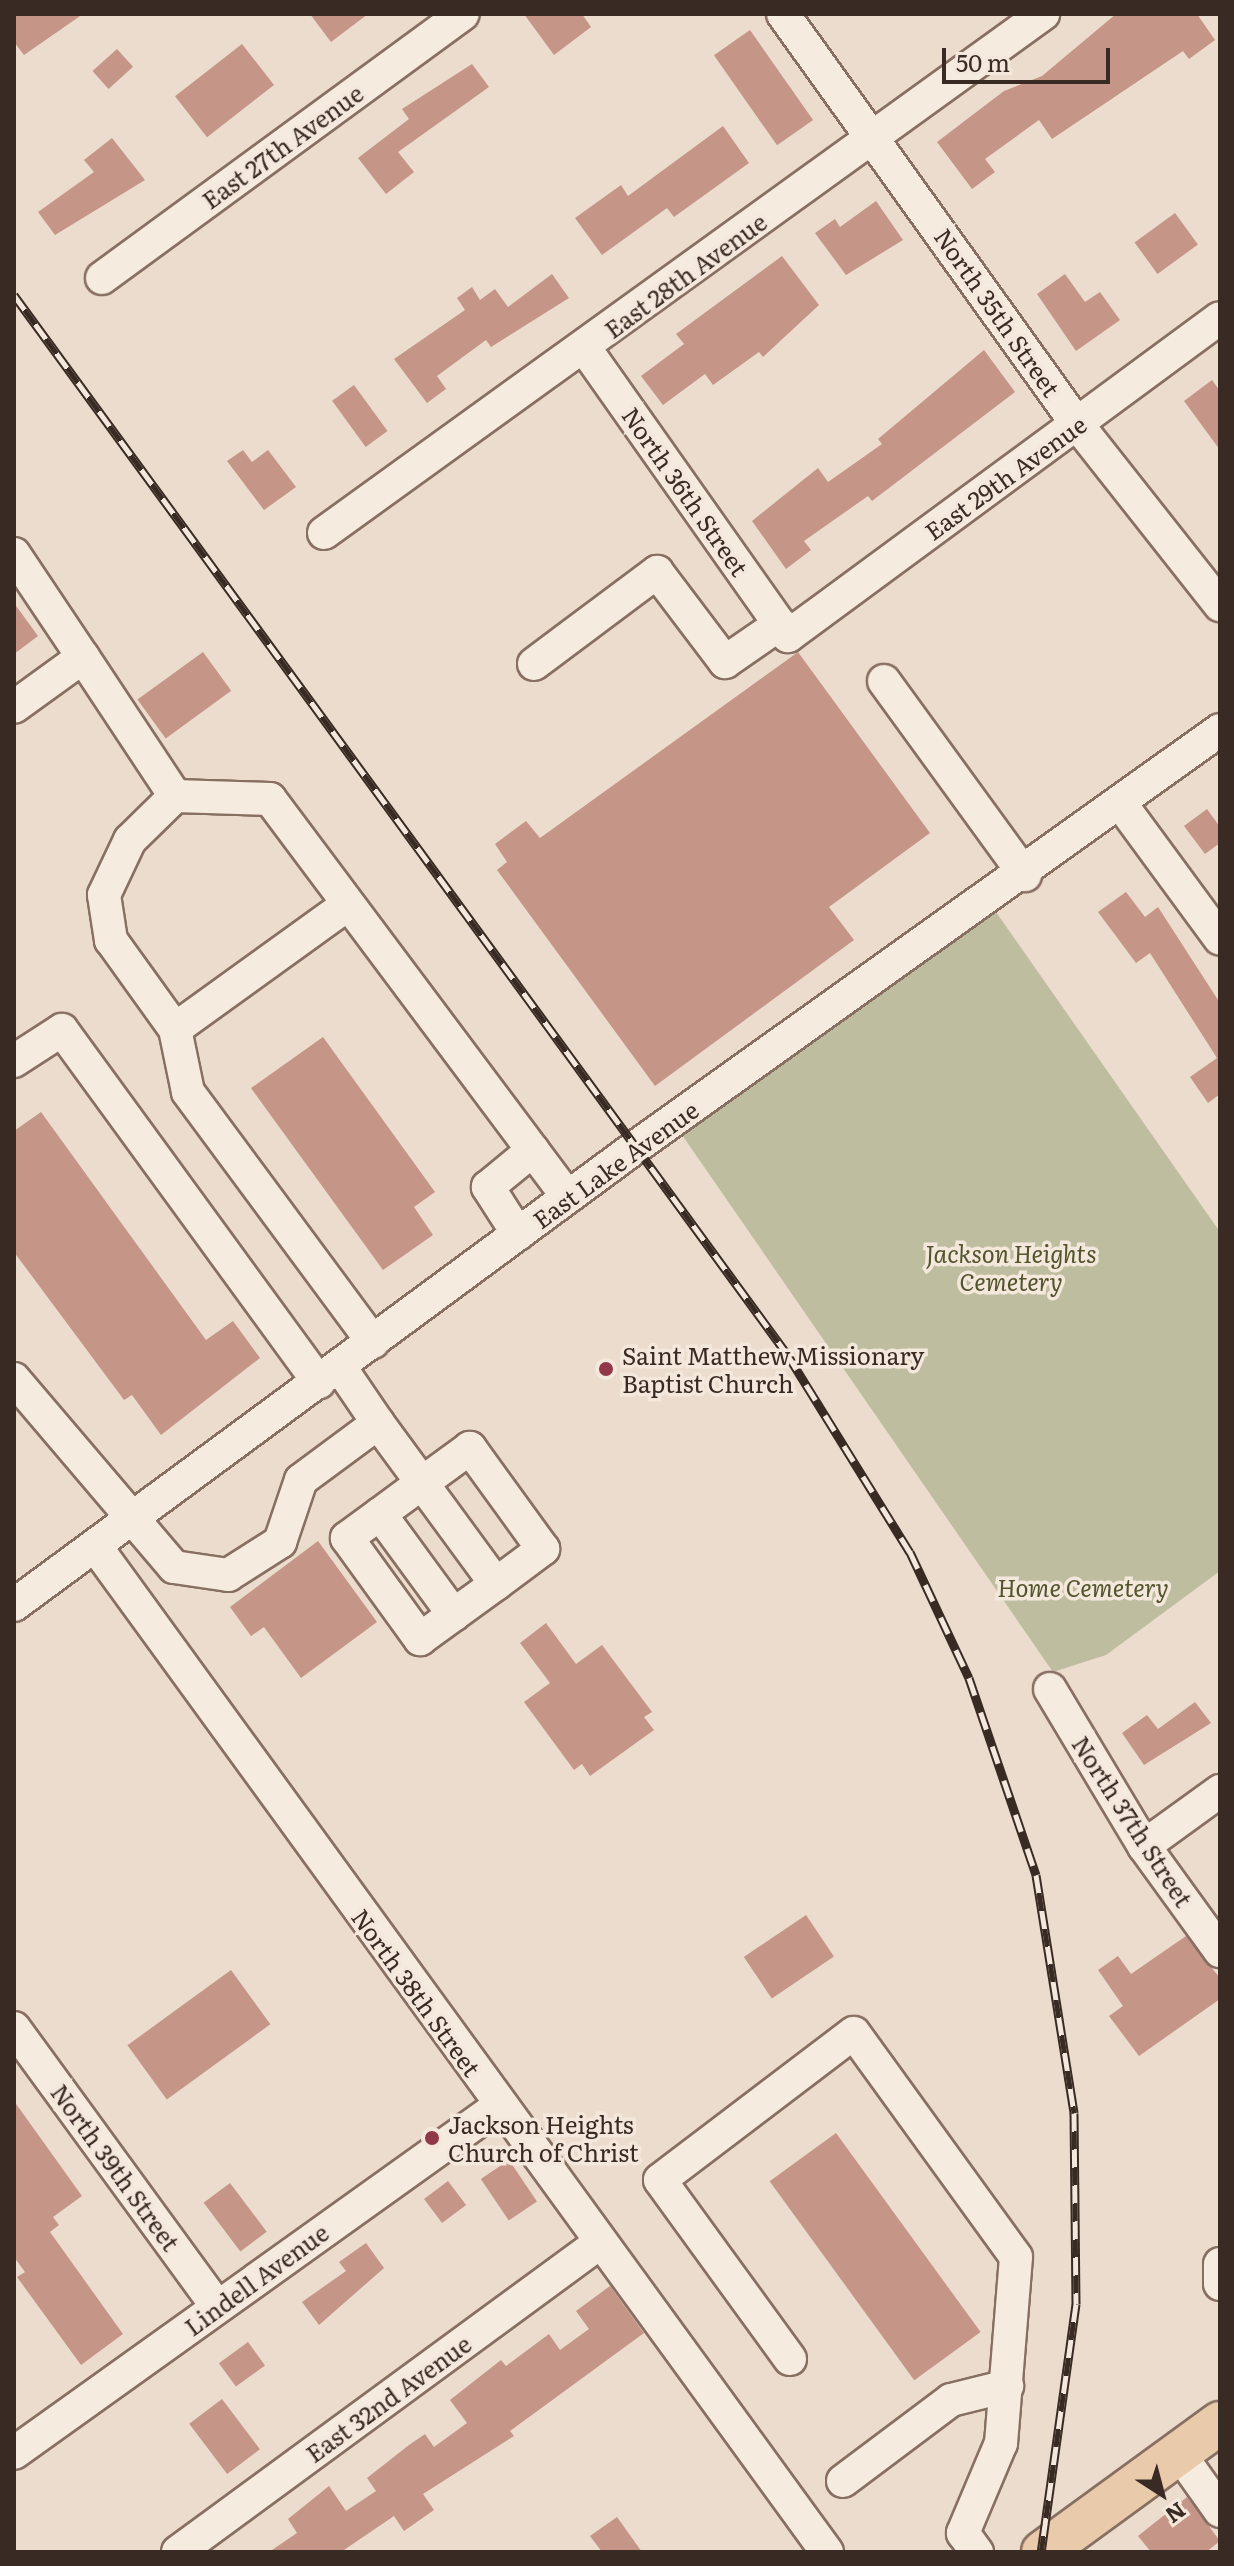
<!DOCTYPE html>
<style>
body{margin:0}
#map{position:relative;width:1234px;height:2566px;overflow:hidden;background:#ebdccd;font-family:Literata,serif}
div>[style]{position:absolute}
.cemetery>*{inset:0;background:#bfbd9f}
.building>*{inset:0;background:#c59587;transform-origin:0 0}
.roads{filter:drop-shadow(2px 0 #876f62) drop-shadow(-2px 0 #876f62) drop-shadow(0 2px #876f62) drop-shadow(0 -2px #876f62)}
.minor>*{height:32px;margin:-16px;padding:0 16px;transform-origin:16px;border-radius:16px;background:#f6ebdf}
.major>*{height:42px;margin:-21px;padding:0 21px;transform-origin:21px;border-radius:21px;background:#e9caaa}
.rail>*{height:9px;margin-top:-4.5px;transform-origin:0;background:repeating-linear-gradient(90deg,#f3e8db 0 18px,#392a23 0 36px);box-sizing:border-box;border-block:2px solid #392a23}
.dots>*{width:22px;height:22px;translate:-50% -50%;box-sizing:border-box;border:4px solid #f3e8db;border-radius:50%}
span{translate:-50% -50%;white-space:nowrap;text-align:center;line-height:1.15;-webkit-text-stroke:7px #f3e8db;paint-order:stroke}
.street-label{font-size:24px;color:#392a23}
.park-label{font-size:24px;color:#51542c;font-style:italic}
.poi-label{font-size:24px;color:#392a23}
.left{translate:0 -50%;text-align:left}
.frame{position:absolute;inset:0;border:16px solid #392a23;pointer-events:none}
.north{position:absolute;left:1122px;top:2454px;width:80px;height:80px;-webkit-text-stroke:6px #f3e8db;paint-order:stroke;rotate:144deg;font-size:22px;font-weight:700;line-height:32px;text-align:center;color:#392a23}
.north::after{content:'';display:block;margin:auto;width:28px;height:36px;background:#392a23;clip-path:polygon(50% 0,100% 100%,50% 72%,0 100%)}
.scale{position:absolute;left:942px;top:48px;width:168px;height:36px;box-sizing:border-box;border:4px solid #392a23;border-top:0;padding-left:10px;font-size:24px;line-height:28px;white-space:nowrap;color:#392a23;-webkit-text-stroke:6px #f3e8db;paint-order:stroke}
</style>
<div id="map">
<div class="cemetery">
<i style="clip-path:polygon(996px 912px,1220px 1232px,1220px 1571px,1106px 1655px,1053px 1672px,680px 1132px)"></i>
</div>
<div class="building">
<i style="clip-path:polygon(14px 14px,83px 14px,24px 55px,14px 42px)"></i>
<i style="clip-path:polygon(310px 14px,368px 14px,331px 42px)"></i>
<i style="clip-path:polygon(524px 14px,582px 14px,591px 27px,554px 55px)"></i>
<i style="clip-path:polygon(1116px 14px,1197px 14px,1215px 40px,1189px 59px,1183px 51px,1052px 139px,1039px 120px,985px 159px,995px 172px,972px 189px,937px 142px,1004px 91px,1042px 76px)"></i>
<i style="left:750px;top:30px;width:110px;height:44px;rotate:55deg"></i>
<i style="left:242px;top:44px;width:52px;height:85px;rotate:52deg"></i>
<i style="left:117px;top:49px;width:24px;height:33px;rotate:48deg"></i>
<i style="clip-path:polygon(472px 64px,489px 87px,398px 152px,414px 172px,386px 194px,358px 158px,409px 119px,402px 109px)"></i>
<i style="clip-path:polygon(723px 126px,749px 163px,674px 217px,667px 208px,602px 255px,575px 218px,621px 185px,628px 196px)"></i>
<i style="clip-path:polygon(112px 138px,145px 180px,55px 235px,38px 212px,94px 172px,84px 160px)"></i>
<i style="clip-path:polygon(876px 201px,903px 240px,846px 275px,815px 233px,835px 219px,840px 227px)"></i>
<i style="left:1175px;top:213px;width:39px;height:50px;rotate:54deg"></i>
<i style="clip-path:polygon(782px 256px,819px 305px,763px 357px,759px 352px,713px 385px,705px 374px,663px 405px,641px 376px,684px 344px,676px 334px)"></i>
<i style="clip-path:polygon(552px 274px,569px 298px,491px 347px,486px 340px,437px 376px,446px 389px,427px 403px,394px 359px,465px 310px,457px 298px,472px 287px,480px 300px,495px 289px,508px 307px)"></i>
<i style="clip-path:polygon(1065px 274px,1085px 302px,1100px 292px,1120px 320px,1076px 351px,1037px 294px)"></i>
<i style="clip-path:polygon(984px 350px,1015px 392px,872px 501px,868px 496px,804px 541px,811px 550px,786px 569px,752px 521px,818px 468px,828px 482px,882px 444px,878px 439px)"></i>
<i style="clip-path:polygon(1212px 380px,1220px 391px,1220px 450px,1184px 401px)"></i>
<i style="left:354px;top:385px;width:57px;height:27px;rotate:54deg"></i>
<i style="clip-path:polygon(243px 450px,252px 462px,268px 450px,296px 487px,264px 510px,227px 461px)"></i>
<i style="clip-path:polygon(14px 603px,38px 636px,14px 654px)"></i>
<i style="left:203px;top:652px;width:48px;height:81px;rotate:54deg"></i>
<i style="clip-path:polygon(798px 652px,930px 833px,829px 907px,854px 940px,655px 1086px,497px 870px,507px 862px,495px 844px,526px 821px,540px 838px)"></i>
<i style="clip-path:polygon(1207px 809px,1220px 827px,1220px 843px,1205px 854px,1184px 826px)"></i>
<i style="clip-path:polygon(1126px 892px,1145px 917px,1158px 907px,1220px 1003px,1220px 1094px,1208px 1103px,1190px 1077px,1217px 1058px,1150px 953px,1136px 963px,1098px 912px)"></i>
<i style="clip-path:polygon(323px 1037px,435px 1192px,414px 1207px,433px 1235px,383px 1270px,251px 1088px)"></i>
<i style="clip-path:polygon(41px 1112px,206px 1340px,233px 1321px,260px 1358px,161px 1435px,132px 1395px,124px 1400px,14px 1252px,14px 1131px)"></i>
<i style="clip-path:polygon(318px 1541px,377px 1622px,301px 1678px,264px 1627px,251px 1636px,230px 1607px)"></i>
<i style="clip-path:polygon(546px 1623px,576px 1664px,602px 1645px,652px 1712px,644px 1717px,654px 1730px,590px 1776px,582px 1764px,574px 1770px,524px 1702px,550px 1683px,520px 1643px)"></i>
<i style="clip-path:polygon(1195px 1702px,1211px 1723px,1144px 1765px,1122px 1733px,1147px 1715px,1158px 1729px)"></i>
<i style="left:806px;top:1915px;width:50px;height:75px;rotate:56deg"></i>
<i style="clip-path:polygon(1186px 1936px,1220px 1978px,1220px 1999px,1139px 2056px,1109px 2016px,1123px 2006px,1098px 1970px,1118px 1956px,1131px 1974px)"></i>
<i style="left:231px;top:1970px;width:67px;height:128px;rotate:54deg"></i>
<i style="clip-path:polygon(14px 2101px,82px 2196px,53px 2217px,59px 2225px,50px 2232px,123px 2334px,81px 2365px,17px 2277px,25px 2272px,14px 2257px)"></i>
<i style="left:836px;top:2133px;width:246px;height:82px;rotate:54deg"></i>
<i style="left:509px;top:2160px;width:50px;height:34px;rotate:56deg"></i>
<i style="left:448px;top:2181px;width:30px;height:30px;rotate:53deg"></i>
<i style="left:230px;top:2183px;width:61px;height:33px;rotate:53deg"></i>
<i style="clip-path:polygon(366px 2243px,384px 2268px,319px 2325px,302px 2302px,346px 2271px,339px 2262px)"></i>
<i style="clip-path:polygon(610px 2286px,644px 2333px,510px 2431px,514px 2436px,423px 2494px,434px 2510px,404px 2531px,394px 2516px,341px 2552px,269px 2552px,297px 2533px,288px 2519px,329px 2486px,346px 2511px,376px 2491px,367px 2478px,409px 2445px,425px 2434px,434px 2447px,467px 2423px,450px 2400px,501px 2360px,506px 2366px,549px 2334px,560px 2350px,589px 2329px,576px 2311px)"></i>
<i style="left:248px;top:2342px;width:29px;height:36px;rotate:54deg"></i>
<i style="left:222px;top:2399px;width:63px;height:41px;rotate:53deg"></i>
<i style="clip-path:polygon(1187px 2497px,1220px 2541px,1206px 2552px,1151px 2552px,1138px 2536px)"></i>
<i style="clip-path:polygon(617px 2517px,642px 2552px,602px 2552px,590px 2536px)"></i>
</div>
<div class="roads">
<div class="minor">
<i style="left:783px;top:14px;width:505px;rotate:54.36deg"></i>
<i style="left:1077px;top:424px;width:231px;rotate:51.7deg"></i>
<i style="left:102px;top:278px;width:447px;rotate:-36.2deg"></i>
<i style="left:584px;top:347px;width:354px;rotate:54.8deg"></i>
<i style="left:788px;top:636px;width:536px;rotate:-36.36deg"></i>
<i style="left:324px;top:533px;width:887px;rotate:-35.82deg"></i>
<i style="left:14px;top:554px;width:124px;rotate:56.2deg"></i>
<i style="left:83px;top:657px;width:85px;rotate:144.1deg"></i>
<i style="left:83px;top:657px;width:167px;rotate:56.5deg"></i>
<i style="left:175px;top:796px;width:95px;rotate:1.8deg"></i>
<i style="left:270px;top:799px;width:497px;rotate:53.2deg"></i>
<i style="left:534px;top:664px;width:154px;rotate:-36.8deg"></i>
<i style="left:657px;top:572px;width:113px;rotate:52.9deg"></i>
<i style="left:725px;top:662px;width:67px;rotate:-34.6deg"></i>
<i style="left:884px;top:681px;width:240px;rotate:54deg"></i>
<i style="left:175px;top:796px;width:63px;rotate:135.6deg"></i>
<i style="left:130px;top:840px;width:61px;rotate:115.3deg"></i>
<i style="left:104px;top:895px;width:46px;rotate:81.2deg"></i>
<i style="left:111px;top:940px;width:110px;rotate:54.3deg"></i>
<i style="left:175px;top:1029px;width:64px;rotate:78.3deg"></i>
<i style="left:188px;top:1092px;width:311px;rotate:53.5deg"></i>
<i style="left:1121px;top:804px;width:167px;rotate:53.7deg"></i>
<i style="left:175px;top:1029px;width:212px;rotate:-35.8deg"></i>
<i style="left:14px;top:1061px;width:57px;rotate:-32.9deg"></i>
<i style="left:62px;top:1030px;width:436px;rotate:53.9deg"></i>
<i style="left:518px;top:1234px;width:56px;rotate:-122.6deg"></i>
<i style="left:488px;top:1187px;width:58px;rotate:-39.4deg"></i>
<i style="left:14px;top:1379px;width:247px;rotate:49.6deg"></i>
<i style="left:174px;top:1567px;width:55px;rotate:8.4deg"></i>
<i style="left:228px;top:1575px;width:62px;rotate:-32.4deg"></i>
<i style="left:280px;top:1542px;width:65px;rotate:-71.3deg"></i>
<i style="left:301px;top:1480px;width:96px;rotate:-36.5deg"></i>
<i style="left:378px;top:1423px;width:68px;rotate:-124.2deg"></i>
<i style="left:378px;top:1423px;width:74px;rotate:53.7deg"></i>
<i style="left:422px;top:1483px;width:125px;rotate:53.8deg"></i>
<i style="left:496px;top:1584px;width:59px;rotate:-36.7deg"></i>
<i style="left:543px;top:1549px;width:125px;rotate:-125.9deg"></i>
<i style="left:470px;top:1448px;width:59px;rotate:143.9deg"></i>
<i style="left:422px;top:1483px;width:52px;rotate:143.6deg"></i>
<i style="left:380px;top:1514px;width:41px;rotate:144deg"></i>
<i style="left:347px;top:1538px;width:125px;rotate:54.1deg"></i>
<i style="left:420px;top:1639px;width:94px;rotate:-35.9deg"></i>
<i style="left:380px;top:1514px;width:125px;rotate:53.8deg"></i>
<i style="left:96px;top:1547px;width:1243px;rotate:53.97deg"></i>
<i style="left:14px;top:1605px;width:774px;rotate:-36.38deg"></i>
<i style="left:637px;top:1146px;width:716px;rotate:-35.51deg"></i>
<i style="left:1050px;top:1689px;width:183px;rotate:59.1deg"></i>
<i style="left:1144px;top:1846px;width:130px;rotate:54.1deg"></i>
<i style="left:1144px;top:1846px;width:94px;rotate:-35.9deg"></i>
<i style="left:14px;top:2028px;width:344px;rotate:53.9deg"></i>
<i style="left:1220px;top:2264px;width:20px;rotate:90deg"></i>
<i style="left:790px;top:2359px;width:221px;rotate:-126deg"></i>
<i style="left:660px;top:2180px;width:243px;rotate:-37.2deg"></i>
<i style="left:854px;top:2033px;width:276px;rotate:54.1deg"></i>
<i style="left:1016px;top:2257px;width:187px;rotate:94.6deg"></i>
<i style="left:1001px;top:2443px;width:98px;rotate:112.9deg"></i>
<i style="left:963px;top:2533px;width:24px;rotate:54deg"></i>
<i style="left:14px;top:2453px;width:596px;rotate:-35.58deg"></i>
<i style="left:1179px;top:2453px;width:71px;rotate:54.7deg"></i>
<i style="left:843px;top:2481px;width:135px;rotate:-36.9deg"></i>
<i style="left:951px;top:2400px;width:58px;rotate:-14deg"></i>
<i style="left:178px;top:2552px;width:521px;rotate:-36.25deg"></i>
</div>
<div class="major">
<i style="left:1043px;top:2552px;width:219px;rotate:-36.1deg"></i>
</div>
</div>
<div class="rail">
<i style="left:14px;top:295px;width:1311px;rotate:53.87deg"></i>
<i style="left:787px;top:1354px;width:233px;rotate:58.2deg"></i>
<i style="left:910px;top:1552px;width:139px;rotate:64.9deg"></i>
<i style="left:969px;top:1678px;width:208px;rotate:71.2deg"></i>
<i style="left:1036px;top:1875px;width:241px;rotate:80.9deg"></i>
<i style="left:1074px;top:2113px;width:191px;rotate:89.4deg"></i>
<i style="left:1076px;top:2304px;width:250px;rotate:98deg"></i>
</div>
<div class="dots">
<i style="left:606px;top:1369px;background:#903848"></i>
<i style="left:432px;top:2138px;background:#903848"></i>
</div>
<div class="street-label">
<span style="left:282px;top:146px;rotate:-36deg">East 27th Avenue</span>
<span style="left:685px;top:275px;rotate:-36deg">East 28th Avenue</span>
<span style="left:998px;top:312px;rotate:55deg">North 35th Street</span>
<span style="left:1005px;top:477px;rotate:-36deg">East 29th Avenue</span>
<span style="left:686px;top:491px;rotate:55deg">North 36th Street</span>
<span style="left:615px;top:1164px;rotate:-36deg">East Lake Avenue</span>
<span style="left:1133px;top:1821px;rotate:57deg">North 37th Street</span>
<span style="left:417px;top:1992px;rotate:54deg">North 38th Street</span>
<span style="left:116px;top:2167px;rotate:54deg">North 39th Street</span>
<span style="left:256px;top:2279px;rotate:-36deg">Lindell Avenue</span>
<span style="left:388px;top:2398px;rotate:-36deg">East 32nd Avenue</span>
</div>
<div class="park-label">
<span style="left:1011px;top:1267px">Jackson Heights<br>Cemetery</span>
<span style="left:1083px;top:1587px">Home Cemetery</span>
</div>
<div class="poi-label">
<span class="left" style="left:622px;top:1369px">Saint Matthew Missionary<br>Baptist Church</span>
<span class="left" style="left:448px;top:2138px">Jackson Heights<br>Church of Christ</span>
</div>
<div class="frame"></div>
<div class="north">N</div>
<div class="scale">50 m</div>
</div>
